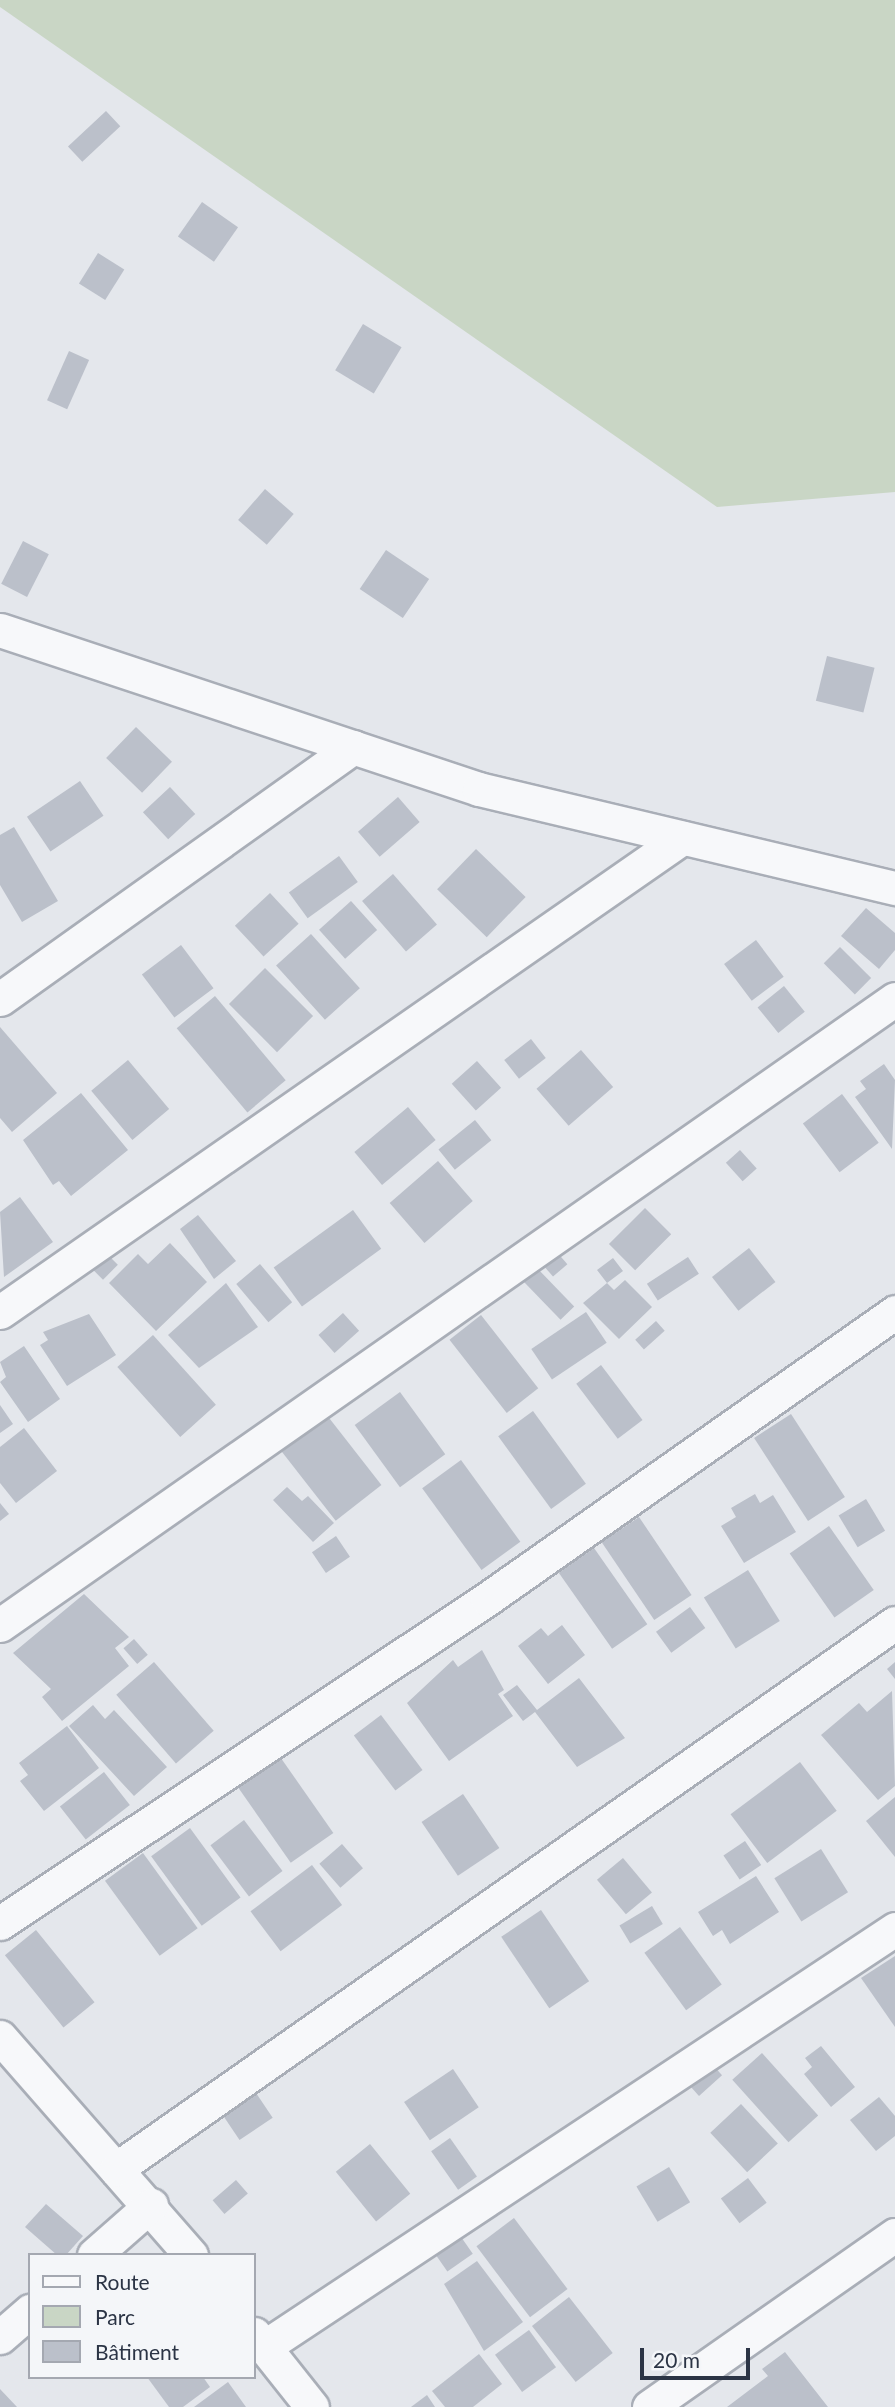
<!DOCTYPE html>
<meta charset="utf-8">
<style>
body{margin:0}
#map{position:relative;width:895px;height:2407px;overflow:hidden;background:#e4e7ec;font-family:Lato,sans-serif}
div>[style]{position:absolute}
.green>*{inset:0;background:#c9d6c5}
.building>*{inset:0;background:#bbc0ca;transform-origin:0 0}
.roads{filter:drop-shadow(2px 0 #a9aeb7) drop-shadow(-2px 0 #a9aeb7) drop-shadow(0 2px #a9aeb7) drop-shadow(0 -2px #a9aeb7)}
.street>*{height:33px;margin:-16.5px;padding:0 16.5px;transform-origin:16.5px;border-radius:16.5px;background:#f7f8fa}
span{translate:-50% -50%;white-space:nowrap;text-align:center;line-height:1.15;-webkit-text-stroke:6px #f4f6f9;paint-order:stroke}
.legend{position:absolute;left:28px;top:2253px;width:228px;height:126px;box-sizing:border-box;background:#f4f6f9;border:2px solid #a4a8b1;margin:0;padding:9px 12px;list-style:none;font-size:21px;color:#2b3445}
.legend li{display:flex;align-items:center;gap:14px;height:35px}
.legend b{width:35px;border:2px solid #a4a8b1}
.scale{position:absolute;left:640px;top:2348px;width:110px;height:32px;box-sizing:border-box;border:4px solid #2b3445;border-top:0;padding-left:9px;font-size:21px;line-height:24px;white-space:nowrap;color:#2b3445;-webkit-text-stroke:5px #f4f6f9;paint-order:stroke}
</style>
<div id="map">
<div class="green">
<i style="clip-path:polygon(0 0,895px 0,895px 492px,717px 507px,0 7px)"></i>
</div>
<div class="building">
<i style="left:106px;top:111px;width:21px;height:52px;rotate:47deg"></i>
<i style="left:202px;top:202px;width:44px;height:42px;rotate:35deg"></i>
<i style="left:98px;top:253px;width:31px;height:36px;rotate:32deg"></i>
<i style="left:363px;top:324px;width:45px;height:54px;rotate:31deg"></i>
<i style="left:69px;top:351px;width:22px;height:54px;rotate:24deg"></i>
<i style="left:265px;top:489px;width:38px;height:41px;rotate:41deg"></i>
<i style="left:23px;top:541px;width:29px;height:48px;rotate:27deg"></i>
<i style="left:386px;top:550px;width:52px;height:47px;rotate:34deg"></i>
<i style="left:827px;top:656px;width:49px;height:46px;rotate:14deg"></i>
<i style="left:136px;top:727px;width:50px;height:43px;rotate:44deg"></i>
<i style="left:80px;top:781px;width:42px;height:64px;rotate:56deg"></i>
<i style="left:170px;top:787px;width:37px;height:37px;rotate:47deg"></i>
<i style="left:398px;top:797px;width:33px;height:53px;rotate:49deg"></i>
<i style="clip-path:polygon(14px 827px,58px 901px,22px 922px,0 885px,0 835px)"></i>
<i style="left:476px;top:849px;width:69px;height:56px;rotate:44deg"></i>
<i style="left:339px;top:856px;width:32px;height:62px;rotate:54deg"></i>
<i style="left:393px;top:874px;width:67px;height:41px;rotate:49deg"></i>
<i style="left:270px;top:893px;width:42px;height:48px;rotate:47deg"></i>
<i style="left:351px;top:901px;width:39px;height:43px;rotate:48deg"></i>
<i style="clip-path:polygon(866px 908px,895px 933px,895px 950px,879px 969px,841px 936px)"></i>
<i style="left:311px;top:934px;width:73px;height:47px;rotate:48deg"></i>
<i style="left:756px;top:940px;width:46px;height:40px;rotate:53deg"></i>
<i style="left:181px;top:945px;width:54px;height:49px;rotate:53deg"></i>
<i style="left:840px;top:947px;width:44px;height:23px;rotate:45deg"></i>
<i style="left:265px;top:968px;width:68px;height:51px;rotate:45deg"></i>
<i style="left:784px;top:986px;width:33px;height:34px;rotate:51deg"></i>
<i style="left:215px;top:996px;width:110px;height:50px;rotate:50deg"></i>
<i style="clip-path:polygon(0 1027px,57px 1093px,12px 1132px,0 1118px)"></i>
<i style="left:531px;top:1039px;width:24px;height:34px;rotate:52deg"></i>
<i style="left:581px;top:1050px;width:49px;height:59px;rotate:49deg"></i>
<i style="left:128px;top:1060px;width:64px;height:48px;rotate:50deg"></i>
<i style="left:477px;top:1061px;width:36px;height:34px;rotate:48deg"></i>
<i style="clip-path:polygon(884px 1064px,895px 1080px,892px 1149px,855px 1097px,866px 1089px,860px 1081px)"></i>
<i style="clip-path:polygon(81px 1093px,128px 1150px,71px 1196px,59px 1181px,53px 1185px,23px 1140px)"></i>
<i style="left:842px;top:1094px;width:61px;height:49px;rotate:53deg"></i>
<i style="left:408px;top:1107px;width:43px;height:70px;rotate:50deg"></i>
<i style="left:475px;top:1120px;width:26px;height:47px;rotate:51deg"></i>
<i style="left:740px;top:1150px;width:25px;height:19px;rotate:48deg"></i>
<i style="left:438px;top:1161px;width:53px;height:64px;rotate:49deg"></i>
<i style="clip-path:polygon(20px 1197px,53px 1242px,4px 1277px,0 1212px)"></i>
<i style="left:645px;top:1208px;width:37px;height:51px;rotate:45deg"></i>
<i style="left:353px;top:1210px;width:48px;height:98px;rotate:54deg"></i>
<i style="clip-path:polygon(198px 1215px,236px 1261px,214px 1279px,180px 1229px)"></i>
<i style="clip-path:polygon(170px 1243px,207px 1282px,156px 1331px,109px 1283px,138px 1254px,148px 1264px)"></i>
<i style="left:549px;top:1243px;width:28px;height:19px;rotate:49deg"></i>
<i style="left:749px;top:1248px;width:43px;height:47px;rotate:52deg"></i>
<i style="left:103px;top:1250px;width:21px;height:21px;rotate:45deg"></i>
<i style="left:688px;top:1257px;width:20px;height:49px;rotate:57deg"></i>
<i style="clip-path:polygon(613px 1258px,623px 1271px,607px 1283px,614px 1290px,625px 1280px,652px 1307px,619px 1339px,583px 1303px,607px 1283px,597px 1270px)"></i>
<i style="left:260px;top:1264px;width:50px;height:31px;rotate:50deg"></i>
<i style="left:536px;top:1267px;width:55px;height:19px;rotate:46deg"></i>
<i style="clip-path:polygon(226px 1283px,258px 1327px,199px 1368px,168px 1335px)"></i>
<i style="left:586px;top:1312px;width:37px;height:66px;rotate:56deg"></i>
<i style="left:343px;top:1313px;width:24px;height:33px;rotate:48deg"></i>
<i style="clip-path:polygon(89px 1314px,116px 1355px,67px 1386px,40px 1345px,48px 1340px,43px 1332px)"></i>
<i style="left:481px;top:1315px;width:93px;height:40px;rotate:52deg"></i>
<i style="left:656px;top:1321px;width:13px;height:28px;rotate:48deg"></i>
<i style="left:153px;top:1335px;width:94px;height:48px;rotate:48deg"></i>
<i style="clip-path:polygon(24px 1346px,60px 1399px,28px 1422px,0 1382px,6px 1377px,0 1362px)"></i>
<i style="left:601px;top:1365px;width:69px;height:31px;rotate:53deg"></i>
<i style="left:400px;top:1392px;width:77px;height:56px;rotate:54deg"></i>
<i style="clip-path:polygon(0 1405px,13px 1424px,0 1433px)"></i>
<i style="left:533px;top:1411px;width:90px;height:43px;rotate:54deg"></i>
<i style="left:326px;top:1414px;width:90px;height:58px;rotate:52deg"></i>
<i style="left:791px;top:1414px;width:99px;height:44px;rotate:57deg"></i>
<i style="clip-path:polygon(24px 1428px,57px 1471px,16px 1503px,0 1483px,0 1447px)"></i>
<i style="left:461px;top:1460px;width:101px;height:48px;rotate:54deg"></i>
<i style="clip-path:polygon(287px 1487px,302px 1501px,308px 1496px,334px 1523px,313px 1542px,273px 1500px)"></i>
<i style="clip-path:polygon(755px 1494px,760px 1503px,773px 1495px,796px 1532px,744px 1563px,721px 1526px,736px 1517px,731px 1508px)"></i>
<i style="left:866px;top:1499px;width:37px;height:32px;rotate:59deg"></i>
<i style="clip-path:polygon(0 1503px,9px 1514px,0 1521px)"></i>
<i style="left:639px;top:1517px;width:94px;height:45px;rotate:56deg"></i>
<i style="left:829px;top:1526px;width:78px;height:48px;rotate:55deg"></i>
<i style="left:336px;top:1536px;width:25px;height:29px;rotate:56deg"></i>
<i style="left:594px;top:1548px;width:93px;height:43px;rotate:55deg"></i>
<i style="left:748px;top:1570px;width:60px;height:52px;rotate:58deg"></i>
<i style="clip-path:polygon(84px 1594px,129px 1637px,115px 1648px,129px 1666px,62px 1721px,42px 1697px,51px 1689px,13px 1653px)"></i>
<i style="left:690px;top:1607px;width:26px;height:42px;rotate:54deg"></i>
<i style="clip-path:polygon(562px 1625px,585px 1655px,548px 1684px,518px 1646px,541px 1628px,548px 1636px)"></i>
<i style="left:134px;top:1639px;width:21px;height:14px;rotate:49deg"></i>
<i style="clip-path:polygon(482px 1650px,504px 1690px,498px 1694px,513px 1716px,449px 1761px,407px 1703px,453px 1660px,458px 1667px)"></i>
<i style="left:154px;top:1662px;width:91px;height:50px;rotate:49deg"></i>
<i style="clip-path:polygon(895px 1662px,895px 1679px,887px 1669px)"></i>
<i style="clip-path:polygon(579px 1678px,625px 1738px,577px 1767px,535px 1712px,523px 1721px,503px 1695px,517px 1685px,537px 1710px)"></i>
<i style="clip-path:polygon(892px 1691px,895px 1786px,878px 1800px,821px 1735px,859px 1703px,867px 1712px)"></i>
<i style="clip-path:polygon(93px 1705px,105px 1719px,114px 1710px,167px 1767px,134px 1796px,69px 1726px)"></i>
<i style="left:381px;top:1715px;width:69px;height:34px;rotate:53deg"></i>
<i style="clip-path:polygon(67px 1726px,99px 1768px,44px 1811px,20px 1781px,28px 1775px,19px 1763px)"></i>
<i style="left:276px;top:1751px;width:100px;height:52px;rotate:55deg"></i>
<i style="left:800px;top:1762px;width:61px;height:87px;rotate:53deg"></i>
<i style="left:104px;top:1772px;width:42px;height:56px;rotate:52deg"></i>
<i style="left:463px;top:1794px;width:65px;height:50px;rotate:56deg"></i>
<i style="clip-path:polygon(895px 1797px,895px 1857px,866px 1821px)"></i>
<i style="left:244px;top:1820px;width:64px;height:42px;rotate:53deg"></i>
<i style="left:190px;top:1828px;width:86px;height:48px;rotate:54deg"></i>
<i style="left:745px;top:1841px;width:29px;height:26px;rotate:56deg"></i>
<i style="left:342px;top:1844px;width:32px;height:30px;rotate:49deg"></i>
<i style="left:821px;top:1849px;width:51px;height:55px;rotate:58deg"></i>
<i style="left:143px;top:1853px;width:93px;height:47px;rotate:54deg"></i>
<i style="left:623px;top:1858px;width:45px;height:34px;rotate:50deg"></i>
<i style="left:312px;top:1865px;width:50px;height:77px;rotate:53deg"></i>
<i style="clip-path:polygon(756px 1876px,779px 1912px,730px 1944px,722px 1930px,713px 1936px,698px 1912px)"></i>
<i style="left:652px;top:1906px;width:21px;height:38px;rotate:59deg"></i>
<i style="left:541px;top:1910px;width:86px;height:48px;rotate:56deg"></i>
<i style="left:680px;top:1927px;width:71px;height:44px;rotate:54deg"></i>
<i style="left:36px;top:1930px;width:93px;height:40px;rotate:51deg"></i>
<i style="clip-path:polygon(895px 1956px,895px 2027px,861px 1978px)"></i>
<i style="clip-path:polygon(821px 2046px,855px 2087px,831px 2107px,804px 2074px,812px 2067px,805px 2058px)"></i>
<i style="left:762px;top:2053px;width:84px;height:40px;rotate:48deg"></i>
<i style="left:712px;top:2064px;width:15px;height:31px;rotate:48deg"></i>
<i style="left:453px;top:2069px;width:46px;height:59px;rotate:56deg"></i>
<i style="left:252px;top:2087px;width:37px;height:40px;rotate:56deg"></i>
<i style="clip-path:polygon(879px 2097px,895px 2116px,895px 2136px,876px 2151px,850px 2120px)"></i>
<i style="left:741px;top:2104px;width:54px;height:42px;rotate:47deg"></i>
<i style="left:450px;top:2138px;width:47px;height:23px;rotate:55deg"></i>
<i style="left:370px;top:2144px;width:64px;height:44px;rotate:51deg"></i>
<i style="left:669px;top:2167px;width:41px;height:38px;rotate:59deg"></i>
<i style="left:748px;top:2178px;width:31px;height:34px;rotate:53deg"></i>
<i style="left:236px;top:2180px;width:18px;height:31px;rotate:49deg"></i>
<i style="clip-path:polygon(46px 2204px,83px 2236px,66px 2255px,57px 2255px,25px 2227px)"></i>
<i style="left:514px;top:2218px;width:89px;height:47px;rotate:53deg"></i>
<i style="left:459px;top:2234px;width:24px;height:31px;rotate:55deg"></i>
<i style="clip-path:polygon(477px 2261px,523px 2322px,484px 2351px,444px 2284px)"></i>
<i style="left:569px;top:2297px;width:71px;height:47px;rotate:52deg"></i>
<i style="left:529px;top:2330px;width:46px;height:42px;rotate:54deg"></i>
<i style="clip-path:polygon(785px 2352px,828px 2407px,727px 2407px,768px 2376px,762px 2369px)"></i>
<i style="clip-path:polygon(479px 2354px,502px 2384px,473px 2407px,445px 2407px,432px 2391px)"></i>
<i style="clip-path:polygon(147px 2377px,203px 2377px,210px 2387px,183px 2407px,169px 2407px)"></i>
<i style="clip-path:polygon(228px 2382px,246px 2407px,194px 2407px)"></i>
<i style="clip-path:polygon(0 2389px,17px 2407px,0 2407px)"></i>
<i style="clip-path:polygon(427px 2395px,435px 2407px,411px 2407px)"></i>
</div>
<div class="roads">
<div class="street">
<i style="left:0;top:630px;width:505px;rotate:18.36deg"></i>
<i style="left:479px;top:789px;width:428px;rotate:13.4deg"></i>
<i style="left:0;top:999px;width:434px;rotate:-35.5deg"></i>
<i style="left:0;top:1312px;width:831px;rotate:-34.8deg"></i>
<i style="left:0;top:1625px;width:1092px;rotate:-34.97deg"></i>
<i style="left:0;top:1923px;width:585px;rotate:-33.64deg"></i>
<i style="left:487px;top:1599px;width:499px;rotate:-35.1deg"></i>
<i style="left:0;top:2037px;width:290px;rotate:48.8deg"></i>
<i style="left:116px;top:2169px;width:951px;rotate:-35.03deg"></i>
<i style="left:94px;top:2255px;width:76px;rotate:-41.3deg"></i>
<i style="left:254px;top:2334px;width:93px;rotate:51.5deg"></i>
<i style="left:0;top:2337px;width:40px;rotate:-41deg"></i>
<i style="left:264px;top:2347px;width:757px;rotate:-33.52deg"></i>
<i style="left:649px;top:2407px;width:300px;rotate:-35deg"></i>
</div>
</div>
<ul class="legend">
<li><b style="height:9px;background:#f7f8fa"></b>Route</li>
<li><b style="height:19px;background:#c9d6c5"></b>Parc</li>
<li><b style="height:19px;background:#bbc0ca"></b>Bâtiment</li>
</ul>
<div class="scale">20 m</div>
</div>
